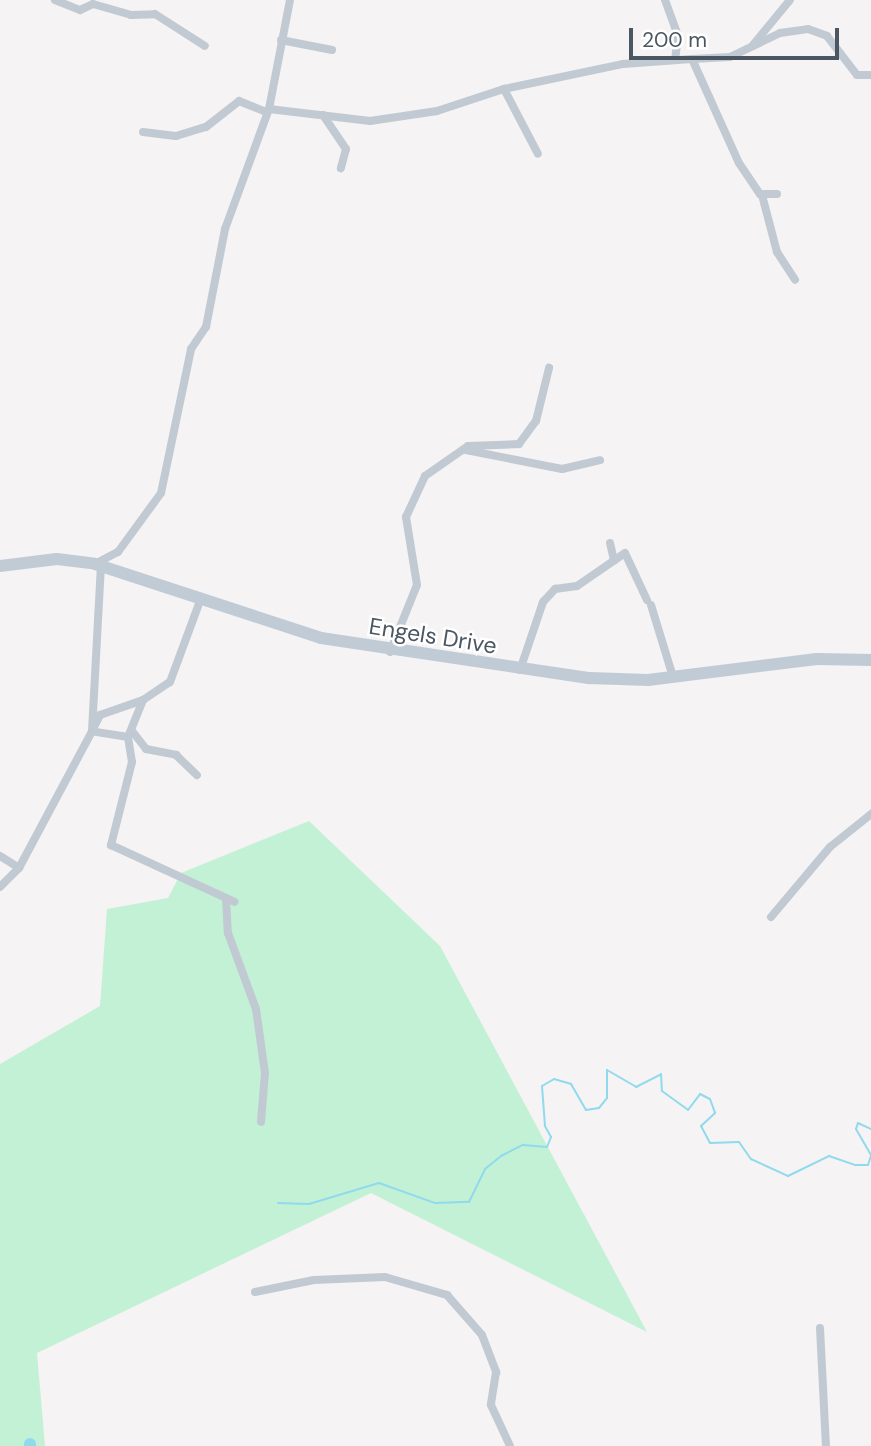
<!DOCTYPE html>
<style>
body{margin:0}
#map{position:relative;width:871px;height:1446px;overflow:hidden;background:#f5f3f3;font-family:"DM Sans",sans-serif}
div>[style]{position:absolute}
.green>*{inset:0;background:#c3f1d5}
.stream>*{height:2px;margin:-1px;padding:0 1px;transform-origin:1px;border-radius:1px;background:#90daee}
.river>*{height:12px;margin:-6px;padding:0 6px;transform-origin:6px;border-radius:6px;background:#90daee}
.street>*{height:8px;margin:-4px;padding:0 4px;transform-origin:4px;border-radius:4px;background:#c1cad2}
.secondary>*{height:12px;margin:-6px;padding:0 6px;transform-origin:6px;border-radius:6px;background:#c1cbd6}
span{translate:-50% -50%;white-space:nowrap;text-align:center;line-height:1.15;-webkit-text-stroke:5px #fff;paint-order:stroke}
.street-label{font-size:23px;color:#4a5661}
.scale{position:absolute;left:629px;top:28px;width:210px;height:32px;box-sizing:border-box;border:4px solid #4a5661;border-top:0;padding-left:9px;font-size:21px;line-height:24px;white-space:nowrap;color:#4a5661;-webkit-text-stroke:5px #fff;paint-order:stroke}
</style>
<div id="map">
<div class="green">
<i style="clip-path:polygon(309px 821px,440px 946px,647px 1332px,371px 1193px,37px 1353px,45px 1446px,0 1446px,0 1064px,100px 1006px,107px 909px,168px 898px,181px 873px)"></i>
</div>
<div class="stream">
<i style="left:871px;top:1155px;width:30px;rotate:-120deg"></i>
<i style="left:856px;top:1129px;width:6px;rotate:-72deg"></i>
<i style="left:858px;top:1123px;width:14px;rotate:25deg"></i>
<i style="left:278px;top:1203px;width:31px;rotate:2deg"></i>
<i style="left:309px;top:1204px;width:73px;rotate:-16.7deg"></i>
<i style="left:379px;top:1183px;width:59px;rotate:19.7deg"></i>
<i style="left:435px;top:1203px;width:34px;rotate:-2deg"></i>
<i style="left:469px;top:1202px;width:37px;rotate:-64deg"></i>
<i style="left:485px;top:1169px;width:21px;rotate:-39deg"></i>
<i style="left:501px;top:1156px;width:25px;rotate:-27deg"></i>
<i style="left:523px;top:1145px;width:24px;rotate:5deg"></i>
<i style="left:547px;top:1147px;width:11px;rotate:-68deg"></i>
<i style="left:551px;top:1137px;width:13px;rotate:-119deg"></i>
<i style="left:545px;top:1126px;width:40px;rotate:-94.3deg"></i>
<i style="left:542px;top:1086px;width:14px;rotate:-30deg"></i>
<i style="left:554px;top:1079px;width:18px;rotate:16deg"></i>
<i style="left:571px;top:1084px;width:30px;rotate:60deg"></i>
<i style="left:586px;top:1110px;width:13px;rotate:-9deg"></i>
<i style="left:599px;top:1108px;width:13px;rotate:-51deg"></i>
<i style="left:607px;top:1098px;width:28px;rotate:-90deg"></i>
<i style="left:607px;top:1070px;width:34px;rotate:30deg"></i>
<i style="left:636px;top:1087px;width:28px;rotate:-27deg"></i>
<i style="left:661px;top:1074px;width:17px;rotate:87deg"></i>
<i style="left:662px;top:1091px;width:32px;rotate:36deg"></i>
<i style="left:688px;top:1110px;width:20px;rotate:-53deg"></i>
<i style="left:700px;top:1094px;width:11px;rotate:27deg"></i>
<i style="left:710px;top:1099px;width:15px;rotate:70deg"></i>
<i style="left:715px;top:1113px;width:19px;rotate:137deg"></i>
<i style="left:701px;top:1126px;width:19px;rotate:62deg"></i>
<i style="left:710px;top:1143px;width:29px;rotate:-2deg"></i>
<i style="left:739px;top:1142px;width:21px;rotate:55deg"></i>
<i style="left:751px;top:1159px;width:41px;rotate:24.7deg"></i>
<i style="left:788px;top:1176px;width:46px;rotate:-26deg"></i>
<i style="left:829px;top:1156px;width:28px;rotate:19deg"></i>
<i style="left:855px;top:1165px;width:13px"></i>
<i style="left:868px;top:1165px;width:9px;rotate:-72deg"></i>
</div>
<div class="river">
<i style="left:30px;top:1446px;width:2px;rotate:-90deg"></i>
</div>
<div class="street">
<i style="left:55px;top:0;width:27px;rotate:22deg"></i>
<i style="left:80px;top:10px;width:14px;rotate:-25deg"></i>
<i style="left:93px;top:4px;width:40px;rotate:16deg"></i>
<i style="left:131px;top:15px;width:24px;rotate:-2deg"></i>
<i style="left:155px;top:14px;width:59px;rotate:32.6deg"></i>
<i style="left:665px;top:0;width:38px;rotate:70deg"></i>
<i style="left:678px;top:36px;width:24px;rotate:97deg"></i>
<i style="left:281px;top:40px;width:52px;rotate:11.1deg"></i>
<i style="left:753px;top:45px;width:58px;rotate:-50.6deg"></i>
<i style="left:692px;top:59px;width:38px;rotate:-3deg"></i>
<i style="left:730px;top:57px;width:55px;rotate:-25.6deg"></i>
<i style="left:780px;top:33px;width:28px;rotate:-8deg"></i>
<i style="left:808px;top:29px;width:20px;rotate:20deg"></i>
<i style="left:827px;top:36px;width:49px;rotate:52.4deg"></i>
<i style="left:857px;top:75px;width:14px"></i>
<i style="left:504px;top:89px;width:73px;rotate:62.4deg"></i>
<i style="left:269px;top:109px;width:102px;rotate:6.8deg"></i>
<i style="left:370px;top:121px;width:68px;rotate:-8.5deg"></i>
<i style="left:437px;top:111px;width:71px;rotate:-18.2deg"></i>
<i style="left:504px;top:89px;width:122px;rotate:-11.9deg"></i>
<i style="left:623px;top:64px;width:69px;rotate:-4.1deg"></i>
<i style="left:692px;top:59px;width:114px;rotate:65.7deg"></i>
<i style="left:739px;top:163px;width:37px;rotate:56deg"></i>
<i style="left:760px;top:194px;width:17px"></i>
<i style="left:323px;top:115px;width:41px;rotate:55.9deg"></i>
<i style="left:346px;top:149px;width:20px;rotate:105deg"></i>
<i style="left:143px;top:132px;width:33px;rotate:7deg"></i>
<i style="left:176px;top:136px;width:31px;rotate:-17deg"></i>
<i style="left:206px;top:127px;width:42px;rotate:-38.2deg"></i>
<i style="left:239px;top:101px;width:29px;rotate:22deg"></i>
<i style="left:762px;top:195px;width:59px;rotate:75.3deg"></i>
<i style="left:777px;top:252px;width:33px;rotate:57deg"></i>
<i style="left:466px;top:450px;width:98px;rotate:11.2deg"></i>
<i style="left:562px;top:469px;width:39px;rotate:-13deg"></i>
<i style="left:610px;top:543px;width:18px;rotate:77deg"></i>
<i style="left:95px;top:564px;width:26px;rotate:-28deg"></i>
<i style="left:118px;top:552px;width:73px;rotate:-53.9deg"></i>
<i style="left:161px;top:493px;width:147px;rotate:-78.2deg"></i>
<i style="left:191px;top:349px;width:27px;rotate:-56deg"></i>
<i style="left:206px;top:327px;width:100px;rotate:-79deg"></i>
<i style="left:225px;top:229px;width:128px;rotate:-69.9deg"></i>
<i style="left:269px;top:109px;width:111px;rotate:-79.1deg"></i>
<i style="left:651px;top:605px;width:75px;rotate:73deg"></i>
<i style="left:390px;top:652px;width:72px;rotate:-68.1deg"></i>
<i style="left:417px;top:585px;width:69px;rotate:-99.2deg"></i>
<i style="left:406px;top:517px;width:45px;rotate:-65.1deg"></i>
<i style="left:425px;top:476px;width:52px;rotate:-34.9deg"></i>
<i style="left:468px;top:446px;width:51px;rotate:-2.2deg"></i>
<i style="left:519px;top:444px;width:29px;rotate:-54deg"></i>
<i style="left:536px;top:421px;width:55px;rotate:-76.2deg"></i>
<i style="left:520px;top:670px;width:72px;rotate:-71.3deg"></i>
<i style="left:543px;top:602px;width:18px;rotate:-47deg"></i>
<i style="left:555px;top:589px;width:22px;rotate:-8deg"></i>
<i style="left:577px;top:586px;width:58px;rotate:-34.5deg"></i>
<i style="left:625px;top:553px;width:52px;rotate:64.9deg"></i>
<i style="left:143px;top:700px;width:40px;rotate:112deg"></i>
<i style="left:128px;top:737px;width:25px;rotate:81deg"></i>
<i style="left:132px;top:762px;width:86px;rotate:104.2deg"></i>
<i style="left:111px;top:845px;width:136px;rotate:24.7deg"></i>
<i style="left:132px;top:731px;width:23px;rotate:52deg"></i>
<i style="left:146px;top:749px;width:31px;rotate:11deg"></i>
<i style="left:176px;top:755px;width:29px;rotate:44deg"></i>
<i style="left:128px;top:737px;width:36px;rotate:-171deg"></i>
<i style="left:92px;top:731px;width:18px;rotate:-63deg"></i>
<i style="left:100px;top:715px;width:46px;rotate:-19.2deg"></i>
<i style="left:143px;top:700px;width:32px;rotate:-34deg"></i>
<i style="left:170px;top:682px;width:86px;rotate:-69.7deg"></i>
<i style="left:0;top:856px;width:22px;rotate:32deg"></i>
<i style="left:0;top:887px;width:27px;rotate:-45deg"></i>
<i style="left:19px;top:868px;width:155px;rotate:-61.9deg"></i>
<i style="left:92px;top:731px;width:166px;rotate:-86.9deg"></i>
<i style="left:226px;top:898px;width:35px;rotate:87deg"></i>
<i style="left:228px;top:933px;width:81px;rotate:69.8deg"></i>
<i style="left:256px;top:1009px;width:65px;rotate:82deg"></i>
<i style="left:265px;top:1073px;width:49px;rotate:94.7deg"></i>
<i style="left:771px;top:917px;width:92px;rotate:-49.9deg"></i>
<i style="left:830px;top:847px;width:53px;rotate:-38.8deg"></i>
<i style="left:255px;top:1292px;width:60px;rotate:-11.5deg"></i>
<i style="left:314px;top:1280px;width:71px;rotate:-2.4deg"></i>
<i style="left:385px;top:1277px;width:65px;rotate:16.2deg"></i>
<i style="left:447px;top:1295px;width:53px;rotate:48.8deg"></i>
<i style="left:482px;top:1335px;width:40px;rotate:69deg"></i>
<i style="left:496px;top:1372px;width:33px;rotate:99deg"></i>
<i style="left:491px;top:1405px;width:45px;rotate:65.1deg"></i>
<i style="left:820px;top:1328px;width:118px;rotate:87.1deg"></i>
</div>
<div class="secondary">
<i style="left:0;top:566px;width:57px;rotate:-7deg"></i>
<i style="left:57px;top:559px;width:38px;rotate:7deg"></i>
<i style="left:95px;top:564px;width:238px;rotate:18.1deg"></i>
<i style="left:321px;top:638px;width:272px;rotate:8.5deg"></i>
<i style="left:590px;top:678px;width:58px;rotate:2deg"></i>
<i style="left:648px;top:680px;width:170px;rotate:-7.1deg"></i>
<i style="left:817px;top:659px;width:54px;rotate:1.1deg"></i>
</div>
<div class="street-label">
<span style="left:433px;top:636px;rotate:9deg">Engels Drive</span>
</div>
<div class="scale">200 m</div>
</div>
